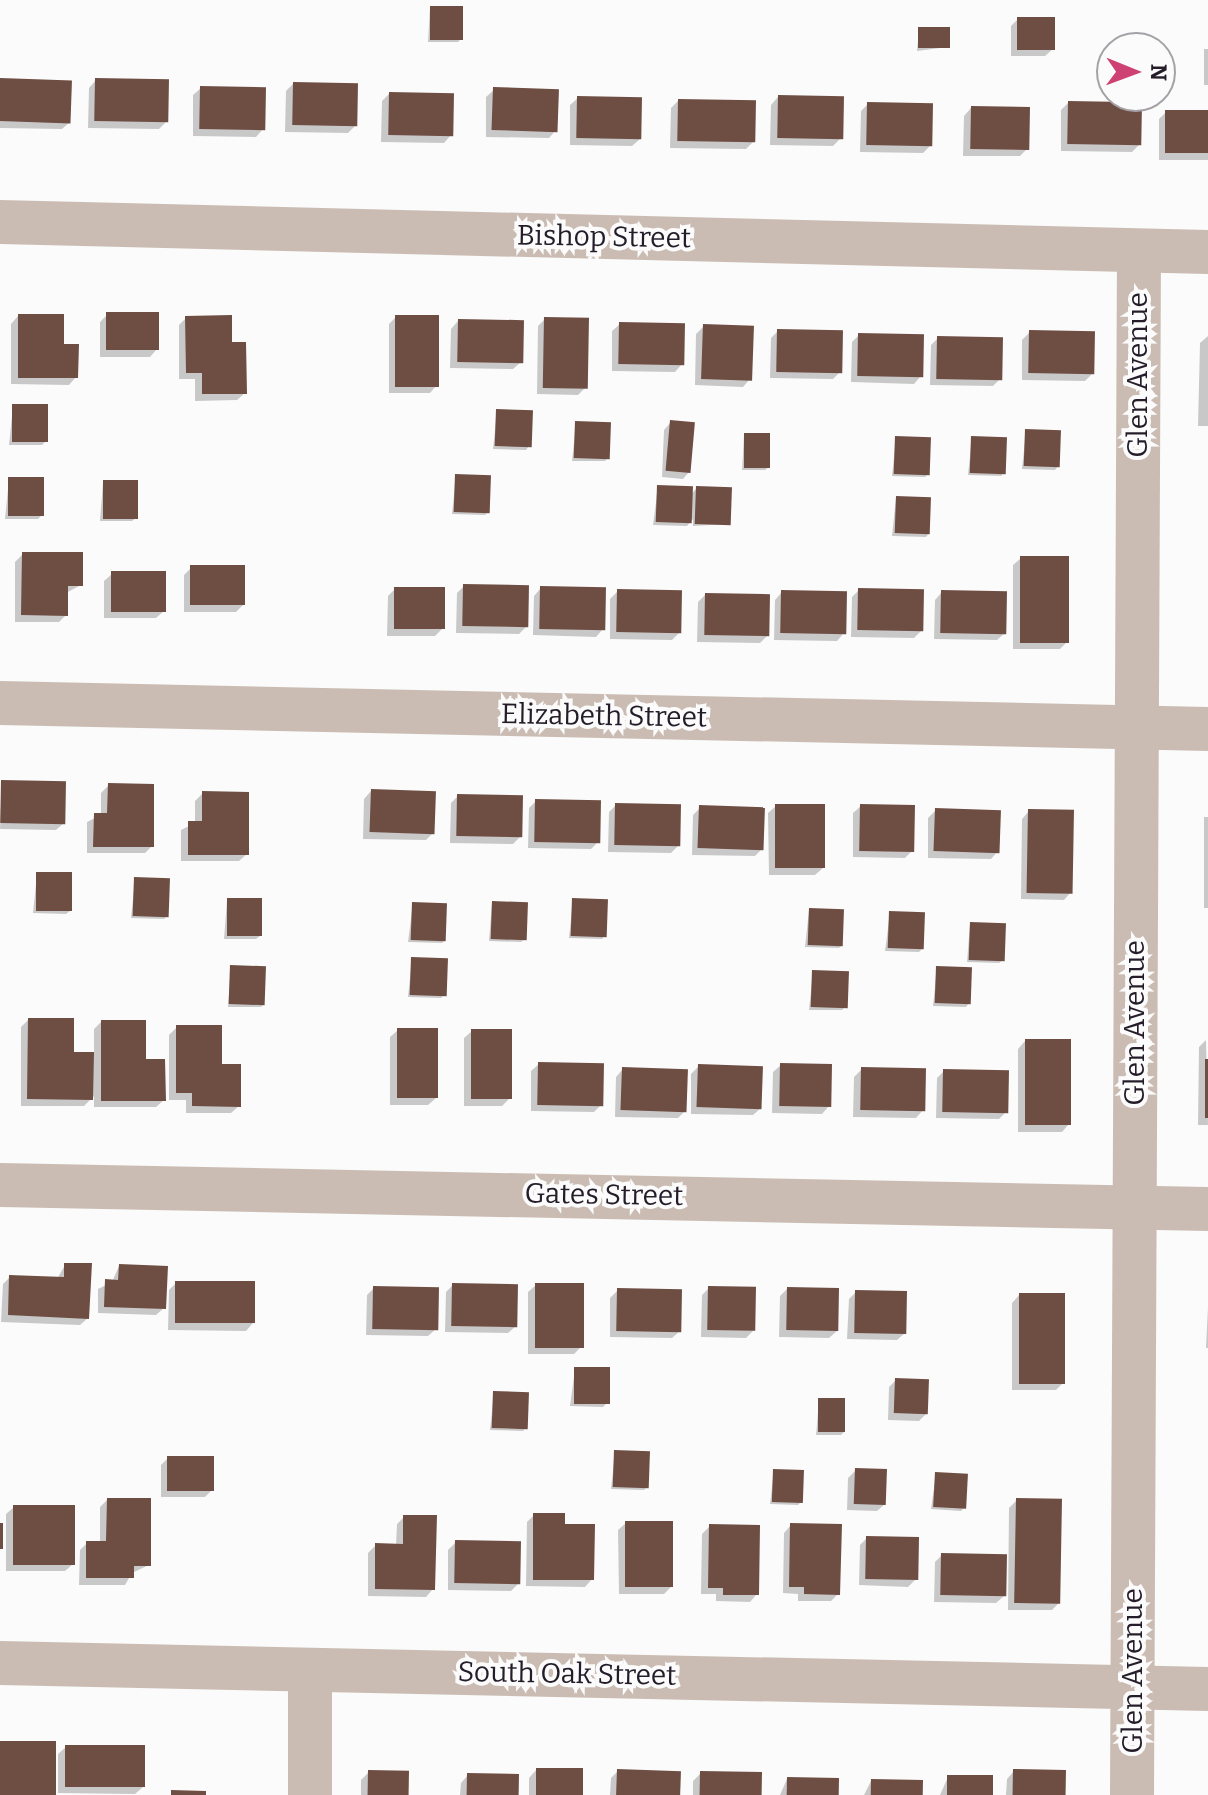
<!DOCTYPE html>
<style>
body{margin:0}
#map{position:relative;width:1208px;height:1795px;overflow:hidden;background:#fbfbfb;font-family:Bitter,serif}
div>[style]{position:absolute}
.shadow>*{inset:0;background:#0003;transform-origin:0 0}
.building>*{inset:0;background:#6e4d43;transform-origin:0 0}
.minor>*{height:44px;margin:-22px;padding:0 22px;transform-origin:22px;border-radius:22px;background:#cbbcb3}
span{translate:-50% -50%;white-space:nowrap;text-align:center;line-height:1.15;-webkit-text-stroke:8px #fbfbfb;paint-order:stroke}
.street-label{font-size:28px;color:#241d29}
.north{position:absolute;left:1096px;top:32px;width:80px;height:80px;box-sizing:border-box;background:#fbfbfb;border:2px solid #a5a2a7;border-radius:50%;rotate:91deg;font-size:22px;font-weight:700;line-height:32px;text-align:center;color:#241d29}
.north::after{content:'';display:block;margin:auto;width:28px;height:36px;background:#ce4273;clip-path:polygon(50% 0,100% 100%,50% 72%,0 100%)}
</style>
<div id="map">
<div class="shadow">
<i style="clip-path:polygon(430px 8px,461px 39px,458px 42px,428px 42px)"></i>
<i style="clip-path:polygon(1018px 19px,1053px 49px,1045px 56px,1011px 56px,1011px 26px)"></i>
<i style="clip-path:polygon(919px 29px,948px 47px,917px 51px)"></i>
<i style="left:1208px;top:49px;width:36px;height:4px;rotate:90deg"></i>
<i style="clip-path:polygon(96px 80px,166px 122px,159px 129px,88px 128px,89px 88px)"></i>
<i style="clip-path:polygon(0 81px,70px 122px,62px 129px,0 128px)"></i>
<i style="clip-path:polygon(293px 84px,356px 125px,348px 133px,285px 132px,286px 91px)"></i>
<i style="clip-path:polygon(201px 88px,263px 129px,256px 137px,193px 136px,193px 95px)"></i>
<i style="clip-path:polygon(494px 90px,556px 130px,549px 138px,486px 137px,486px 97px)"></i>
<i style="clip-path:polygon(389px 94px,451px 135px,444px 143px,381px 142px,382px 101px)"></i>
<i style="clip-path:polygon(778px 97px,841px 138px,833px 146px,770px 145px,771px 105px)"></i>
<i style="clip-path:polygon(578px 98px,640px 139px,632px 146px,570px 145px,570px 105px)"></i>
<i style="clip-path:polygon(678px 101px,753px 142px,746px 149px,670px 148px,671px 108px)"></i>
<i style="clip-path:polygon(1068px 103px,1140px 144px,1132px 152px,1061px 151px,1061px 110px)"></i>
<i style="clip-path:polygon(868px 104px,931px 145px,923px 153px,860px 152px,861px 111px)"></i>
<i style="clip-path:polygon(971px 108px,1027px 149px,1020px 156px,963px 156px,964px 116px)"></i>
<i style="clip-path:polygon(1166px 112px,1208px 112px,1208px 160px,1159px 160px,1159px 119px)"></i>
<i style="clip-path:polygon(107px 315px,157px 349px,150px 357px,100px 357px,100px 322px)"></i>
<i style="clip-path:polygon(18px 316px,62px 346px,76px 377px,69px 385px,11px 384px,11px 324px)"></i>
<i style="clip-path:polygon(396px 317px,437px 385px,430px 393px,389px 393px,389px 324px)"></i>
<i style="clip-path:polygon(186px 318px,230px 344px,245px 393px,237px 400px,195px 401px,195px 379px,179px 379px,179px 325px)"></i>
<i style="clip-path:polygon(545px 319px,585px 388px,578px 395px,537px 394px,538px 326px)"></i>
<i style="clip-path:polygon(458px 321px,521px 362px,513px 369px,450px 368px,451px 329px)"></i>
<i style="clip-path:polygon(620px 324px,682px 364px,675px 372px,612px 371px,612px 331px)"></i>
<i style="clip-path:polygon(704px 326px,750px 379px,743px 387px,695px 385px,696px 334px)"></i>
<i style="clip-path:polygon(778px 331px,840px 372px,833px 379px,770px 378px,771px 338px)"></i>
<i style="clip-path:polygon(1030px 332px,1092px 374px,1085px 381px,1022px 380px,1022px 340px)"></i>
<i style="clip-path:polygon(859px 335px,921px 376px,914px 384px,851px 382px,852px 342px)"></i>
<i style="clip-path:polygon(1208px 336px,1208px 426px,1198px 426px,1200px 343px)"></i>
<i style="clip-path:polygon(938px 338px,1000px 379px,993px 386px,930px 385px,931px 345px)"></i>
<i style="clip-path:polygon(13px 406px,45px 442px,42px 445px,9px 445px)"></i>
<i style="clip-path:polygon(497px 411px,529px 446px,526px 450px,493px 449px)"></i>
<i style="clip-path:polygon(671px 422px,690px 471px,683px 479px,662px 477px,664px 430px)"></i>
<i style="clip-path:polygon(576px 423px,608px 458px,605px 461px,572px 461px)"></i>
<i style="clip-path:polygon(1026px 431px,1058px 466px,1055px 470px,1022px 469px)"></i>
<i style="clip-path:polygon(744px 435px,769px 467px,765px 470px,742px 470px)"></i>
<i style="clip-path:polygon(896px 438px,928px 474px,925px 477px,892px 476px)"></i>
<i style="clip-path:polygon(972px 438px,1004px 473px,1001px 476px,968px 475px)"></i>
<i style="clip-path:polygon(456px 476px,488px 512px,485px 515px,452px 514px)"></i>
<i style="clip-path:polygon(9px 479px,41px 516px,38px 519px,5px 519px)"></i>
<i style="clip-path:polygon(103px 482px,136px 518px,132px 521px,100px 521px)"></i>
<i style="clip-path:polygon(658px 487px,690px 495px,697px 488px,729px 524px,693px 526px,693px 519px,687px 526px,653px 525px)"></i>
<i style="clip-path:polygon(896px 498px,929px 533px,926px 537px,892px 536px)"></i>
<i style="clip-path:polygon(23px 554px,81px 585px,66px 593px,66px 615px,59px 622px,15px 622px,15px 562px)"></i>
<i style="clip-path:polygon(1021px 558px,1067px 642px,1060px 649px,1013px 649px,1013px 565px)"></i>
<i style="clip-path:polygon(191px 568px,243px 605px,236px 612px,184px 612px,184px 575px)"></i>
<i style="clip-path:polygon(112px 574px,164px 611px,156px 618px,104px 618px,104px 581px)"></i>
<i style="clip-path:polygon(464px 586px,526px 627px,519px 634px,456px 633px,457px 593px)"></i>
<i style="clip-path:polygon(541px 588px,603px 629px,596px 637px,533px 635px,534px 596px)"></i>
<i style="clip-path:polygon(395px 589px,442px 629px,435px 636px,387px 636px,388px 596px)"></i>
<i style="clip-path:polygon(859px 590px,921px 631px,914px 638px,851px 637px,852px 597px)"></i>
<i style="clip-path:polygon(618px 591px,680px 632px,672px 640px,610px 639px,610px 599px)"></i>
<i style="clip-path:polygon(782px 592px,844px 633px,837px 641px,774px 640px,775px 600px)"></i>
<i style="clip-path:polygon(942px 592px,1005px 633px,997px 640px,934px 639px,935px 600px)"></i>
<i style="clip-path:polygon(705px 595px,767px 636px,760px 643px,697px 642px,698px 602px)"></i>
<i style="clip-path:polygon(2px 782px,64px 823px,56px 830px,0 829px)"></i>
<i style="clip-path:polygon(109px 785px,152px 846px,145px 853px,87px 853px,87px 822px,101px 815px,101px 793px)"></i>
<i style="clip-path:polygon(371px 791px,433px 833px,426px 840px,363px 839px,364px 799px)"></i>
<i style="clip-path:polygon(203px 793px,247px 854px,239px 861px,181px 861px,181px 830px,195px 823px,195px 801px)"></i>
<i style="clip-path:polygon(458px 796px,520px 837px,513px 844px,450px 843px,451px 803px)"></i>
<i style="clip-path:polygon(536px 801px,598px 842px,591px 849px,528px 848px,529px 808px)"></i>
<i style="clip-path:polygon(616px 805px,678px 846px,671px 853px,608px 852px,609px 812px)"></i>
<i style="clip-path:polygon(776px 806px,823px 868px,815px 875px,769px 875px,768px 813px)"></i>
<i style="clip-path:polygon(861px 806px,912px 851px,905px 858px,853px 857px,853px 813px)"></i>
<i style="clip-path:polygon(700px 808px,762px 849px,755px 856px,692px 855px,693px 815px)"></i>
<i style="clip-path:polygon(936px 810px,998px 851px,991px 859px,928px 858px,928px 818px)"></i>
<i style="clip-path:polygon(1029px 811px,1071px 892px,1064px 900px,1021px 899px,1022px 819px)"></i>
<i style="left:1208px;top:817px;width:91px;height:4px;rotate:90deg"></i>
<i style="clip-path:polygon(37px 874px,70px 911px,66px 914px,33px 913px)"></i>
<i style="clip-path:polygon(135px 879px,167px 916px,164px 919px,131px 918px)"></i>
<i style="clip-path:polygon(227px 900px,260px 936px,256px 939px,224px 939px)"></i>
<i style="clip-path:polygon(573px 900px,605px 935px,602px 939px,569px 938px)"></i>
<i style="clip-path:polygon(492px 903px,525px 939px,521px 942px,489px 941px)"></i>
<i style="clip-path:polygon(413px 904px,445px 940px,442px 943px,408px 942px)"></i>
<i style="clip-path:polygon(809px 910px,842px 945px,839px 948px,805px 947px)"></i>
<i style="clip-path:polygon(890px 913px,922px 949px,919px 952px,885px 951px)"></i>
<i style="clip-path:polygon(970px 924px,1003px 960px,999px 963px,967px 962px)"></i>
<i style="clip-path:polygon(412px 959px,444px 995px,441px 998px,408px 997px)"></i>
<i style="clip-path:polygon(231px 967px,264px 1004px,261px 1007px,228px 1007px)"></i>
<i style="clip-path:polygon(937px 968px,969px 1003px,966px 1007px,933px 1006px)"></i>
<i style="clip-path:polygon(813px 972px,845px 1007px,842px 1010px,809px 1010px)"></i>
<i style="clip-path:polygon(28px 1020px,72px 1054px,94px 1054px,94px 1029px,101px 1022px,144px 1061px,164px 1100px,156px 1107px,94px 1107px,94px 1096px,84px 1106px,21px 1106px,21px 1027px)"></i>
<i style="clip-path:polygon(177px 1027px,220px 1066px,239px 1106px,231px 1113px,186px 1113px,186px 1100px,169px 1100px,169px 1035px)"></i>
<i style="clip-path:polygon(398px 1030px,436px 1098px,428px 1105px,390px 1105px,390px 1037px)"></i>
<i style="clip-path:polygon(472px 1031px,510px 1098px,502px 1106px,464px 1106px,464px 1038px)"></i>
<i style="clip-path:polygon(1206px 1040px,1208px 1125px,1198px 1125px,1199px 1047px)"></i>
<i style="clip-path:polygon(1025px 1041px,1069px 1124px,1062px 1132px,1018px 1132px,1018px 1049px)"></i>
<i style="clip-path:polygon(539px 1064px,601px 1105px,594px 1112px,531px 1111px,531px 1071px)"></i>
<i style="clip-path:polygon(781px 1065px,829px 1106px,822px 1114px,772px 1113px,773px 1072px)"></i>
<i style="clip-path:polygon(699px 1066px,761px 1108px,753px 1115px,691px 1114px,691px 1074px)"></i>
<i style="clip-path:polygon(623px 1069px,686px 1110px,678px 1118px,615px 1117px,616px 1077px)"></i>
<i style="clip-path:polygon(862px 1069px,923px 1110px,916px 1118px,853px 1117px,854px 1077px)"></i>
<i style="clip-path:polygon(944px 1071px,1006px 1112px,999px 1119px,936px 1118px,937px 1078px)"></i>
<i style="clip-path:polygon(65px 1265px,88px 1318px,80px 1325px,1px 1322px,3px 1284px,10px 1277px,57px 1279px)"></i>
<i style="clip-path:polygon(119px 1266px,164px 1308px,156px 1315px,98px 1313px,98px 1289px,112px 1282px)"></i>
<i style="clip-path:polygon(176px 1283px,253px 1323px,246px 1331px,168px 1330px,169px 1290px)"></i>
<i style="clip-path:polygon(453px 1285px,516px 1326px,508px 1333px,445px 1332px,446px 1292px)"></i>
<i style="clip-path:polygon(536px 1285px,581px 1347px,574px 1354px,528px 1354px,528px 1292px)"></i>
<i style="clip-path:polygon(374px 1288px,436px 1329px,428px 1336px,366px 1335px,367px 1295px)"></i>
<i style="clip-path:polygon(709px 1288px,753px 1331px,746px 1338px,701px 1337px,702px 1295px)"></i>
<i style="clip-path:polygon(787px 1289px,837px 1331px,829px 1338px,779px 1337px,780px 1296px)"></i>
<i style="clip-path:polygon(618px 1290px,680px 1331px,672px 1338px,610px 1337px,610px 1298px)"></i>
<i style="clip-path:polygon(856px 1292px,905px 1333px,897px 1340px,847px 1339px,849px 1299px)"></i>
<i style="clip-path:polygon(1019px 1295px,1063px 1383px,1056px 1390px,1012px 1390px,1012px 1303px)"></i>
<i style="clip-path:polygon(1208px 1307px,1208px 1348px,1206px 1348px)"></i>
<i style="clip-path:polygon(575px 1369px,606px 1404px,603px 1407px,570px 1406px)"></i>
<i style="clip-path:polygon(896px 1380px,926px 1414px,919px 1421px,888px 1420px,889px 1387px)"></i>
<i style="clip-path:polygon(494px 1393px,526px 1428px,523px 1431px,490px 1430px)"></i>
<i style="clip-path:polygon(819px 1400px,844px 1432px,841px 1435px,816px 1435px)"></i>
<i style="clip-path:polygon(615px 1452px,647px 1487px,644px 1490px,611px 1489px)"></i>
<i style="clip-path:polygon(168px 1458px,212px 1490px,205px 1497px,161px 1497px,161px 1465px)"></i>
<i style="clip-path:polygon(856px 1470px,885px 1504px,877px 1511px,847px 1510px,848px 1478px)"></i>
<i style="clip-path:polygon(774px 1471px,801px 1502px,798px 1505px,770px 1504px)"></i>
<i style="clip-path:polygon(936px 1474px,964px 1508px,961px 1511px,931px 1509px)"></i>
<i style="clip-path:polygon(107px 1500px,149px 1565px,132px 1573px,125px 1585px,79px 1585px,80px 1550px,87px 1543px,100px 1543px,100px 1507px)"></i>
<i style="clip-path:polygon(1017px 1500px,1059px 1603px,1052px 1610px,1008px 1610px,1009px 1508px)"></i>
<i style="clip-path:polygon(14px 1507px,73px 1564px,65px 1571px,6px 1571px,6px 1514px)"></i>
<i style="clip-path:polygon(534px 1515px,563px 1526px,592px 1579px,585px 1587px,526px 1586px,527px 1522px)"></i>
<i style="clip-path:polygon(404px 1517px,433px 1589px,426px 1597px,368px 1596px,368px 1553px,376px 1545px,396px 1546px,397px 1524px)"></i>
<i style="clip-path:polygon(626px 1523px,672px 1586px,664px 1594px,619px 1594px,618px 1530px)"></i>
<i style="clip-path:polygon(791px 1525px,838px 1594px,831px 1601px,798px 1601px,798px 1594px,783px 1593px,784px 1533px)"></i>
<i style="clip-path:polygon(710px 1526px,757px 1594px,750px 1602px,716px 1601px,716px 1594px,701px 1594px,702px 1534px)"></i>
<i style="clip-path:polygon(867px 1538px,916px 1579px,908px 1587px,859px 1585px,860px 1545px)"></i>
<i style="clip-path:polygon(456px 1542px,518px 1584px,511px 1591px,448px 1590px,448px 1550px)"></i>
<i style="clip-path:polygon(942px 1555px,1004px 1596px,996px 1603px,934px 1602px,935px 1562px)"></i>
<i style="clip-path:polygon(66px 1747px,143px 1787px,135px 1794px,58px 1793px,58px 1754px)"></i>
<i style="clip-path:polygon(536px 1770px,581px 1795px,529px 1795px,529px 1778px)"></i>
<i style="clip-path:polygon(618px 1771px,679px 1795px,610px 1795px,611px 1778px)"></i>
<i style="clip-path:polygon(1014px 1771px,1063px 1795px,1006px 1795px,1007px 1779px)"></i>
<i style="clip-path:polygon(369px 1772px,407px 1795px,361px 1795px,361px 1780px)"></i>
<i style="clip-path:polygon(701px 1773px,759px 1795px,693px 1795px,693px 1781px)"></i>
<i style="clip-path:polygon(468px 1775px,517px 1795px,460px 1795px,461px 1783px)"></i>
<i style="clip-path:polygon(948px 1777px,991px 1795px,940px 1795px)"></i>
<i style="clip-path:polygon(787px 1779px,837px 1795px,780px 1795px)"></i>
<i style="clip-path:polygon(871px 1781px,920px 1795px,864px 1795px)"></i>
</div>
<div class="building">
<i style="left:430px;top:6px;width:33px;height:34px"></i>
<i style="left:1017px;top:17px;width:38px;height:33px"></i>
<i style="left:918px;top:27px;width:32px;height:21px"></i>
<i style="left:0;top:78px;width:72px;height:43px;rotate:2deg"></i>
<i style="left:95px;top:78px;width:74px;height:43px;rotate:1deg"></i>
<i style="left:293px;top:82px;width:65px;height:43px;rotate:1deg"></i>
<i style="left:200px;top:86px;width:66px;height:43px;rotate:1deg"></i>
<i style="left:493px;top:87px;width:66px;height:43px;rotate:2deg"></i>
<i style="left:389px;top:92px;width:65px;height:43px;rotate:1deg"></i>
<i style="left:778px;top:95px;width:66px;height:43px;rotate:1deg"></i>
<i style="left:577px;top:96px;width:65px;height:42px;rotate:1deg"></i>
<i style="left:678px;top:99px;width:78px;height:42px;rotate:1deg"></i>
<i style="left:1068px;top:101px;width:74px;height:43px;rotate:1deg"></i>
<i style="left:867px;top:102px;width:66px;height:43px;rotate:1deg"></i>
<i style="left:971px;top:106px;width:59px;height:43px;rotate:1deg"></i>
<i style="left:1165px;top:110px;width:43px;height:43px"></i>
<i style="left:159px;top:312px;width:38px;height:53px;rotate:90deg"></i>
<i style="clip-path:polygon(18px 314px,64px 314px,64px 344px,79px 344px,78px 378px,18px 378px)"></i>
<i style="clip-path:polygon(232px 315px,232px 342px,246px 342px,247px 394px,202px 394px,202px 373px,186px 373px,185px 316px)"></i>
<i style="left:395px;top:315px;width:44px;height:72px"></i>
<i style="left:544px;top:317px;width:45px;height:71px;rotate:1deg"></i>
<i style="left:458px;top:319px;width:66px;height:43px;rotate:1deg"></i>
<i style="left:619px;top:322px;width:66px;height:42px;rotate:1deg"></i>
<i style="left:703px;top:324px;width:51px;height:55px;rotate:2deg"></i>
<i style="left:777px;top:329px;width:66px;height:43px;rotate:1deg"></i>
<i style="left:1029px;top:330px;width:66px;height:43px;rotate:1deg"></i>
<i style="left:858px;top:333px;width:66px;height:43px;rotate:1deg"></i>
<i style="left:937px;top:336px;width:66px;height:43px;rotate:1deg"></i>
<i style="left:12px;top:404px;width:36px;height:38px"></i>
<i style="left:496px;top:409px;width:37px;height:37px;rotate:2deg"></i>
<i style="left:670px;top:420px;width:25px;height:51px;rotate:5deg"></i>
<i style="left:575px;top:421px;width:36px;height:37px;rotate:2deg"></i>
<i style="left:1025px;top:429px;width:36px;height:37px;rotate:2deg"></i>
<i style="left:744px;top:433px;width:26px;height:35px"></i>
<i style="left:895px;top:436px;width:36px;height:38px;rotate:2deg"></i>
<i style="left:971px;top:436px;width:36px;height:37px;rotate:2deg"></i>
<i style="left:455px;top:474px;width:36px;height:38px;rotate:2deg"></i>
<i style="left:8px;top:477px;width:36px;height:39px"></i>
<i style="left:103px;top:480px;width:35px;height:39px"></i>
<i style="left:657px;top:485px;width:36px;height:37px;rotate:2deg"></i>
<i style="left:696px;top:486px;width:36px;height:38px;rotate:2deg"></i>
<i style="left:896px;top:496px;width:35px;height:37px;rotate:2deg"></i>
<i style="clip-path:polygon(22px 552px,83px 552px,83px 586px,68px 586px,68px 616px,21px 615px)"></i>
<i style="left:1020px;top:556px;width:49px;height:87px"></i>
<i style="left:245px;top:565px;width:40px;height:55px;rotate:90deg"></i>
<i style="left:166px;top:571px;width:41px;height:55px;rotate:90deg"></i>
<i style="left:463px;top:584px;width:66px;height:42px;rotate:1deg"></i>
<i style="left:540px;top:586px;width:66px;height:43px;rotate:1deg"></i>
<i style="left:394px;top:587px;width:51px;height:42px"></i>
<i style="left:858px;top:588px;width:66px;height:42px;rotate:1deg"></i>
<i style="left:617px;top:589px;width:65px;height:43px;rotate:1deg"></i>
<i style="left:781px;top:590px;width:66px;height:43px;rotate:1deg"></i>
<i style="left:941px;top:590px;width:66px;height:43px;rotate:1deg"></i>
<i style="left:705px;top:593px;width:65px;height:42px;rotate:1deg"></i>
<i style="left:1px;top:780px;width:65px;height:43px;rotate:1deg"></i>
<i style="clip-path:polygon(108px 783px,154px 784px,154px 847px,93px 847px,94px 813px,107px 813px)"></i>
<i style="left:371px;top:789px;width:65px;height:43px;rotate:2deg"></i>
<i style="clip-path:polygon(202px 791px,249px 792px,249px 855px,188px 855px,188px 821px,202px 821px)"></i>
<i style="left:457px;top:794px;width:66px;height:42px;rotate:1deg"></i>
<i style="left:535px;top:799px;width:66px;height:43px;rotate:1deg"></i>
<i style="left:615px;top:803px;width:66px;height:42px;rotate:1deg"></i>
<i style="left:775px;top:804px;width:50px;height:64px"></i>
<i style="left:860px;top:804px;width:55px;height:47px;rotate:1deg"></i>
<i style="left:699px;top:805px;width:66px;height:43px;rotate:2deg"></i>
<i style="left:935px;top:808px;width:66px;height:43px;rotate:2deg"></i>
<i style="left:1028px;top:809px;width:46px;height:84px;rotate:1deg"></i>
<i style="left:36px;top:872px;width:36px;height:39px"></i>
<i style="left:134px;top:877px;width:36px;height:39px;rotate:2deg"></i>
<i style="left:227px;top:898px;width:35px;height:38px"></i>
<i style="left:572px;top:898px;width:36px;height:38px;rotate:2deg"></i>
<i style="left:492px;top:901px;width:36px;height:38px;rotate:2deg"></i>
<i style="left:412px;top:902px;width:35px;height:38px;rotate:2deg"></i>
<i style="left:809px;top:908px;width:35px;height:37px;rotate:2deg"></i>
<i style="left:889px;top:911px;width:36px;height:37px;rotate:2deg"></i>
<i style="left:970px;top:922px;width:36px;height:38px;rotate:2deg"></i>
<i style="left:411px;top:957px;width:37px;height:38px;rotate:2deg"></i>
<i style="left:230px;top:965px;width:36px;height:39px;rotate:2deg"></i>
<i style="left:936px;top:966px;width:36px;height:37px;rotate:2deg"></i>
<i style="left:812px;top:970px;width:37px;height:37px;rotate:2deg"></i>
<i style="clip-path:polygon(28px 1018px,74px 1018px,74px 1052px,94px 1052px,93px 1100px,27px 1099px)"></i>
<i style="clip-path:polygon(101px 1020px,146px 1020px,146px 1059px,165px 1059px,166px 1101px,101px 1101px)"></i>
<i style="clip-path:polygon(176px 1025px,222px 1025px,222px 1064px,241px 1064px,241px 1107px,192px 1106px,192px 1093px,176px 1093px)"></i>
<i style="left:397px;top:1028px;width:41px;height:70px"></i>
<i style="left:471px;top:1029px;width:41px;height:70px"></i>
<i style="left:1025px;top:1039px;width:46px;height:86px"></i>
<i style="left:1205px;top:1059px;width:3px;height:59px"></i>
<i style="left:538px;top:1062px;width:66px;height:43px;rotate:1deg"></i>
<i style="left:780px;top:1063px;width:52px;height:43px;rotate:1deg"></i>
<i style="left:698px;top:1064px;width:65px;height:43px;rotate:2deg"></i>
<i style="left:622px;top:1067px;width:66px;height:43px;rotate:2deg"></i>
<i style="left:861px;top:1067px;width:65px;height:43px;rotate:1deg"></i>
<i style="left:943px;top:1069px;width:66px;height:43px;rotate:1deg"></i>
<i style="clip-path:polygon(64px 1263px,92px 1263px,89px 1319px,8px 1315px,9px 1275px,64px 1277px)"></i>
<i style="clip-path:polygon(119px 1264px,168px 1266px,166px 1309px,104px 1307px,105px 1279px,118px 1280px)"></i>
<i style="left:175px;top:1281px;width:80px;height:42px"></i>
<i style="left:452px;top:1283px;width:66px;height:43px;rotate:1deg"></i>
<i style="left:535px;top:1283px;width:49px;height:65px"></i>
<i style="left:373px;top:1286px;width:66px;height:43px;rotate:1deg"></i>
<i style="left:708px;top:1286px;width:48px;height:44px;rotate:1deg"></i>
<i style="left:787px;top:1287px;width:52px;height:43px;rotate:1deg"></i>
<i style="left:617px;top:1288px;width:65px;height:43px;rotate:1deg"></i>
<i style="left:855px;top:1290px;width:52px;height:43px;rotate:1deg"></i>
<i style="left:1019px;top:1293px;width:46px;height:91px"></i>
<i style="left:574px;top:1367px;width:36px;height:37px"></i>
<i style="left:895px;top:1378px;width:34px;height:35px;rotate:2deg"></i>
<i style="left:493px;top:1391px;width:36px;height:37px;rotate:2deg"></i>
<i style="left:818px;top:1398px;width:27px;height:34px"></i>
<i style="left:614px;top:1450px;width:36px;height:37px;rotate:2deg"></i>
<i style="left:167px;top:1456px;width:47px;height:35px"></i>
<i style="left:855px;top:1468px;width:32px;height:36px;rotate:2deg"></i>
<i style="left:773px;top:1469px;width:31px;height:33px;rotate:2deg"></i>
<i style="left:935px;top:1472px;width:33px;height:35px;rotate:3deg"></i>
<i style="clip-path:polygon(107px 1498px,151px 1498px,151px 1566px,134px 1566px,134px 1578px,86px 1578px,86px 1541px,106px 1541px)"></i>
<i style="left:1016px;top:1498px;width:46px;height:105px;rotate:1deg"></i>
<i style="left:13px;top:1505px;width:62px;height:60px"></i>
<i style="clip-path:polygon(533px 1513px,565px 1513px,565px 1524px,595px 1524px,594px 1580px,533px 1580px)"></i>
<i style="clip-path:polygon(403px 1515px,437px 1515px,435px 1590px,375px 1589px,375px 1543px,403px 1544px)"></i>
<i style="left:625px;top:1521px;width:48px;height:66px"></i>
<i style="left:0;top:1523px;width:3px;height:26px"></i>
<i style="clip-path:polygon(790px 1523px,842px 1524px,840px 1595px,804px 1594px,804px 1587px,789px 1587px)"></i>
<i style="clip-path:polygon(709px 1524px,760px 1525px,759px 1595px,723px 1595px,723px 1588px,708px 1588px)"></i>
<i style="left:866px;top:1536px;width:53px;height:43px;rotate:1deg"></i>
<i style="left:455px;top:1540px;width:66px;height:43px;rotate:1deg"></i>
<i style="left:941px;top:1553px;width:66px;height:42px;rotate:1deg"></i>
<i style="left:0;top:1741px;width:56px;height:54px"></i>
<i style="left:65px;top:1745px;width:80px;height:42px"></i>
<i style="left:536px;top:1768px;width:47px;height:27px"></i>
<i style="left:617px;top:1769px;width:64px;height:26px;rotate:2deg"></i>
<i style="left:1013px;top:1769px;width:53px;height:26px;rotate:1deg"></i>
<i style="left:368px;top:1770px;width:41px;height:25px;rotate:1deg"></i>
<i style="left:700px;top:1771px;width:62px;height:24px;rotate:1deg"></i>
<i style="left:467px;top:1773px;width:52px;height:22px;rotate:1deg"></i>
<i style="left:947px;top:1775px;width:46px;height:20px"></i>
<i style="left:787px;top:1777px;width:52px;height:18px;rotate:1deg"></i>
<i style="left:871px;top:1779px;width:52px;height:16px;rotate:1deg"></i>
<i style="clip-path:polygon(171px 1790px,206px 1791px,206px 1795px,171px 1795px)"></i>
</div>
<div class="minor">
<i style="left:0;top:222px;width:1208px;rotate:1.42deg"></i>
<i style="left:0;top:703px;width:1208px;rotate:1.23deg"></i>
<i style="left:0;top:1185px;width:1208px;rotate:1.14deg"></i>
<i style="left:0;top:1663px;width:1208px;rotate:1.23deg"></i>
<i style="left:310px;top:1670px;width:125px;rotate:90deg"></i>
<i style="left:1132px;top:1795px;width:1544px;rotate:-89.74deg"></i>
</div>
<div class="street-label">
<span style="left:604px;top:237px;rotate:1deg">Bishop Street</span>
<span style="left:1138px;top:375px;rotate:-90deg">Glen Avenue</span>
<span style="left:604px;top:716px;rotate:1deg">Elizabeth Street</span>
<span style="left:1135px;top:1023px;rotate:-90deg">Glen Avenue</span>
<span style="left:604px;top:1195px;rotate:1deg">Gates Street</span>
<span style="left:1133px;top:1671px;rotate:-90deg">Glen Avenue</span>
<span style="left:567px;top:1674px;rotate:1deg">South Oak Street</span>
</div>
<div class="north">N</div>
</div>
